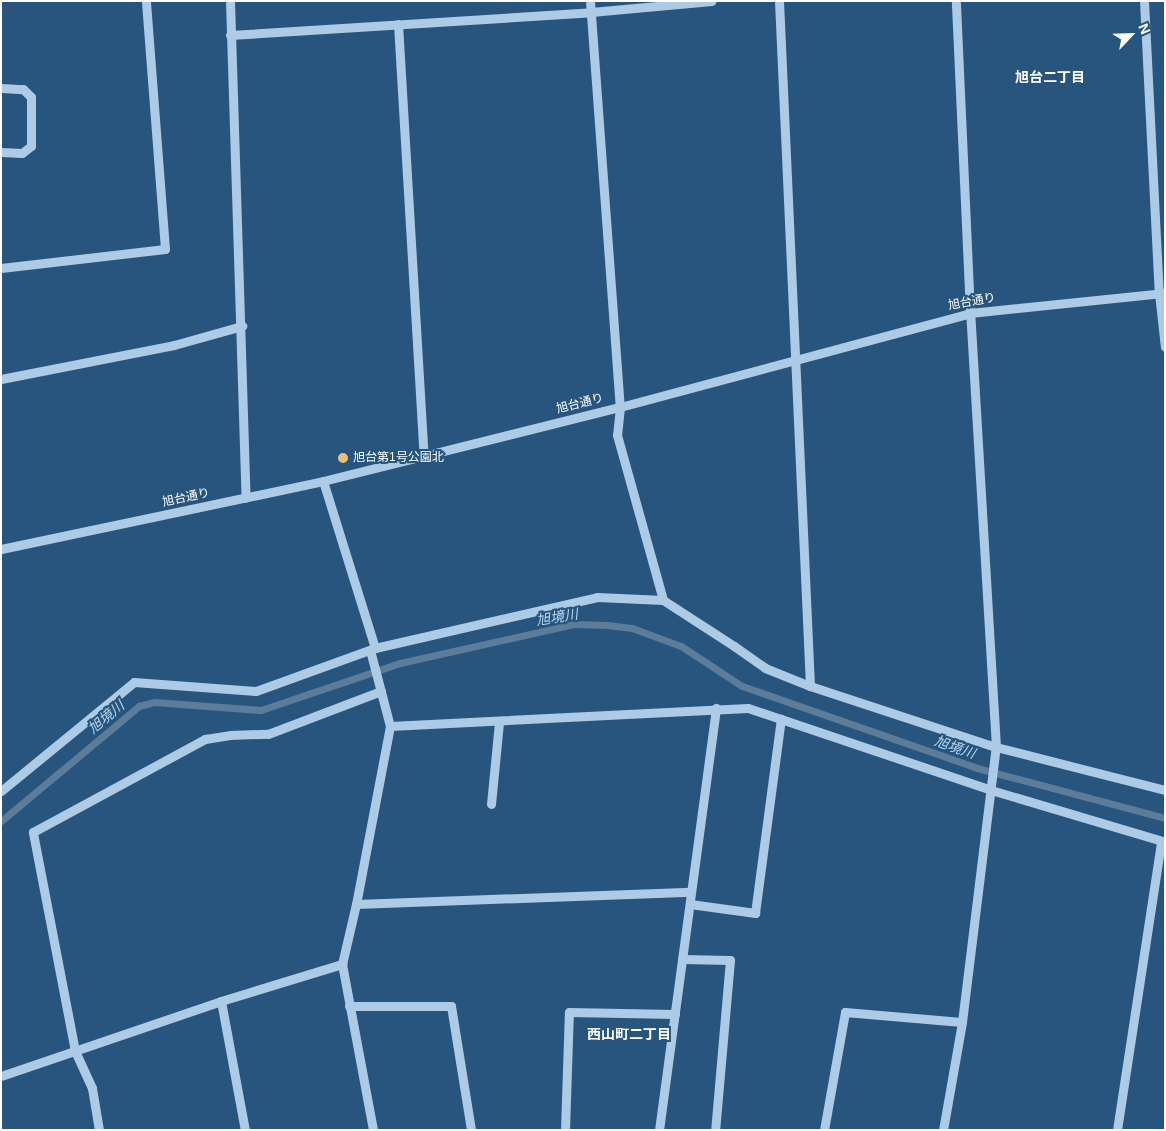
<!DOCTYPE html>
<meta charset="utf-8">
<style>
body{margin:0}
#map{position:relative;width:1166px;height:1131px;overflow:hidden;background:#27557e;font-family:Helvetica,"Noto Sans JP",sans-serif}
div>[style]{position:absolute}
.stream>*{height:7px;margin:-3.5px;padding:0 3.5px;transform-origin:3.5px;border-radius:3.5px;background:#5c7c99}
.minor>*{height:9px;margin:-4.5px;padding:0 4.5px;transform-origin:4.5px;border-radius:4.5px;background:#adcbe5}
.dots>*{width:14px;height:14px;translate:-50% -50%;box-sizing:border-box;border:2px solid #27557e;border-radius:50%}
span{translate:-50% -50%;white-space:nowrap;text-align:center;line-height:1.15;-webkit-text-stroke:4px #27557e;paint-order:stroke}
.street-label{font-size:12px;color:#fff}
.poi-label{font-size:12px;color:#fff}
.left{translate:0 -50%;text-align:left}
.neighbourhood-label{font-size:14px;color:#fff;font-weight:700}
.water-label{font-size:14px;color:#b8d5ed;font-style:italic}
.frame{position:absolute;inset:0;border:2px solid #fff;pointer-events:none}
.north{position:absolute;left:1106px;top:10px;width:50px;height:50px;-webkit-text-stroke:4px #27557e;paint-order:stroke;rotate:66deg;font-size:14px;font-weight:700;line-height:20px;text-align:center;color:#fff}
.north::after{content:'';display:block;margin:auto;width:18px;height:22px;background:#fff;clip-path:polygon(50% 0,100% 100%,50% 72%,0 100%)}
</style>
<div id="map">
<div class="stream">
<i style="left:1px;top:821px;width:180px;rotate:-39.8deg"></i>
<i style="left:139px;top:706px;width:16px;rotate:-15deg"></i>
<i style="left:154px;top:702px;width:107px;rotate:4.3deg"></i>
<i style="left:261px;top:710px;width:147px;rotate:-18.7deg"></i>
<i style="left:400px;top:663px;width:179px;rotate:-12.6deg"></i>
<i style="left:575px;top:624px;width:32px;rotate:2deg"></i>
<i style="left:607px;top:625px;width:25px;rotate:7deg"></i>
<i style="left:632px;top:628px;width:52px;rotate:20.2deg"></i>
<i style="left:681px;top:646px;width:73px;rotate:33.3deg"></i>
<i style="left:742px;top:686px;width:249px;rotate:19.2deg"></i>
<i style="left:977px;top:768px;width:195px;rotate:14.9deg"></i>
</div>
<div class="minor">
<i style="left:230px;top:1px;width:497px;rotate:88.2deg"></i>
<i style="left:590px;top:1px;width:407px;rotate:85.8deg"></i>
<i style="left:620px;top:407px;width:28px;rotate:96deg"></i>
<i style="left:617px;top:435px;width:171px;rotate:74.4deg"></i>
<i style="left:779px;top:1px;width:686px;rotate:87.41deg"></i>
<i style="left:1144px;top:1px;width:292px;rotate:87.1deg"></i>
<i style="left:1159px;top:293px;width:54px;rotate:83.7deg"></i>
<i style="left:398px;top:24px;width:433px;rotate:86.6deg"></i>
<i style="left:230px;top:35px;width:362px;rotate:-3.6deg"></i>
<i style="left:591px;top:12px;width:121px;rotate:-5.2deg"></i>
<i style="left:1px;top:88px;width:22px;rotate:3deg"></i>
<i style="left:23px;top:89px;width:11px;rotate:45deg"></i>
<i style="left:31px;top:97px;width:49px;rotate:90deg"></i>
<i style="left:31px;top:146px;width:11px;rotate:142deg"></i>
<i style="left:22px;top:153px;width:21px;rotate:-177deg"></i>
<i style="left:1px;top:268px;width:165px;rotate:-6.6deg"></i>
<i style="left:165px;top:249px;width:249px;rotate:-94.4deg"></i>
<i style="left:1px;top:379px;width:176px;rotate:-11.1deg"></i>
<i style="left:174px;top:345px;width:71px;rotate:-15.6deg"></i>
<i style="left:323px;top:481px;width:175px;rotate:72.7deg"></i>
<i style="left:1px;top:549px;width:329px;rotate:-11.9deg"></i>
<i style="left:323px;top:481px;width:306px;rotate:-14deg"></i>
<i style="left:620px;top:407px;width:362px;rotate:-15deg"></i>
<i style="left:970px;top:313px;width:196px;rotate:-5.9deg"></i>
<i style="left:370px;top:650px;width:79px;rotate:75.3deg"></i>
<i style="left:390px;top:726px;width:181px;rotate:100.8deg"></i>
<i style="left:356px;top:904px;width:62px;rotate:103.1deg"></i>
<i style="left:342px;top:964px;width:169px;rotate:79.4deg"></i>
<i style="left:390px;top:726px;width:358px;rotate:-2.9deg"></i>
<i style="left:748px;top:708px;width:256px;rotate:18.6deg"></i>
<i style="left:991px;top:790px;width:182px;rotate:16.6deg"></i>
<i style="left:1px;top:791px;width:172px;rotate:-39.3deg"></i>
<i style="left:134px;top:682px;width:122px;rotate:4.2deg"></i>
<i style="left:256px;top:691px;width:127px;rotate:-19.9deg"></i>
<i style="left:375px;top:648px;width:228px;rotate:-12.9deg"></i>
<i style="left:597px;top:597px;width:66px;rotate:2.6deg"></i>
<i style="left:663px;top:600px;width:85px;rotate:32.9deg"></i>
<i style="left:734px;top:646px;width:38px;rotate:35deg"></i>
<i style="left:765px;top:668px;width:48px;rotate:21.8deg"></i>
<i style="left:810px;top:686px;width:196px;rotate:18.2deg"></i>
<i style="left:996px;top:747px;width:174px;rotate:14.3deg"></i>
<i style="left:491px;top:804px;width:82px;rotate:-84.4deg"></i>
<i style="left:356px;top:904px;width:335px;rotate:-2.1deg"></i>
<i style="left:690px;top:904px;width:66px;rotate:7.9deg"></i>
<i style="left:755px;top:913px;width:196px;rotate:-82.4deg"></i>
<i style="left:682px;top:959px;width:48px;rotate:1.2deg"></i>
<i style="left:730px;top:960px;width:171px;rotate:95deg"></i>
<i style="left:221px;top:1001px;width:131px;rotate:79.5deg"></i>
<i style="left:349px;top:1006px;width:102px"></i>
<i style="left:451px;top:1006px;width:126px;rotate:80.8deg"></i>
<i style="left:1px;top:1076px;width:232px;rotate:-18.8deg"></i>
<i style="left:221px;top:1001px;width:127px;rotate:-17deg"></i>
<i style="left:99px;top:1130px;width:43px;rotate:-99.5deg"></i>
<i style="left:92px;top:1088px;width:41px;rotate:-114.7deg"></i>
<i style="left:75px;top:1051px;width:223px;rotate:-100.9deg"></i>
<i style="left:33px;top:832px;width:196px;rotate:-28.4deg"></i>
<i style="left:205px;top:739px;width:25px;rotate:-9deg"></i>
<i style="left:230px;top:735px;width:38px;rotate:-2deg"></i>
<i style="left:268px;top:734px;width:121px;rotate:-20.8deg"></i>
<i style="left:565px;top:1130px;width:118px;rotate:-88.1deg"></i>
<i style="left:569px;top:1012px;width:106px;rotate:1.1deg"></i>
<i style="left:659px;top:1130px;width:426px;rotate:-82.3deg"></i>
<i style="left:824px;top:1130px;width:120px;rotate:-79.9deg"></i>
<i style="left:845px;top:1012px;width:117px;rotate:4.9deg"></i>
<i style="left:943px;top:1130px;width:110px;rotate:-80deg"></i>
<i style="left:962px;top:1022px;width:277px;rotate:-83deg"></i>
<i style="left:996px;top:747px;width:435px;rotate:-93.4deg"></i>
<i style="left:970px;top:313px;width:312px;rotate:-92.6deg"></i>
<i style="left:1117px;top:1130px;width:292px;rotate:-81.3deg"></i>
</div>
<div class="dots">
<i style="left:343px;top:458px;background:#edbf73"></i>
</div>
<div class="street-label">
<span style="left:972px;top:302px;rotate:-10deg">旭台通り</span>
<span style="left:580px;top:404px;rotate:-14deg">旭台通り</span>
<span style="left:186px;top:498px;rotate:-12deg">旭台通り</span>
</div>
<div class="poi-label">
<span class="left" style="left:353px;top:458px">旭台第1号公園北</span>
</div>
<div class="neighbourhood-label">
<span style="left:1050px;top:77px">旭台二丁目</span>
<span style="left:629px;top:1034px">西山町二丁目</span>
</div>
<div class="water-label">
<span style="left:557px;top:617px;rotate:-9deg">旭境川</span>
<span style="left:106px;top:717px;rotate:-40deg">旭境川</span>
<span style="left:955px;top:747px;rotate:19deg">旭境川</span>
</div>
<div class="frame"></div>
<div class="north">N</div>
</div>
